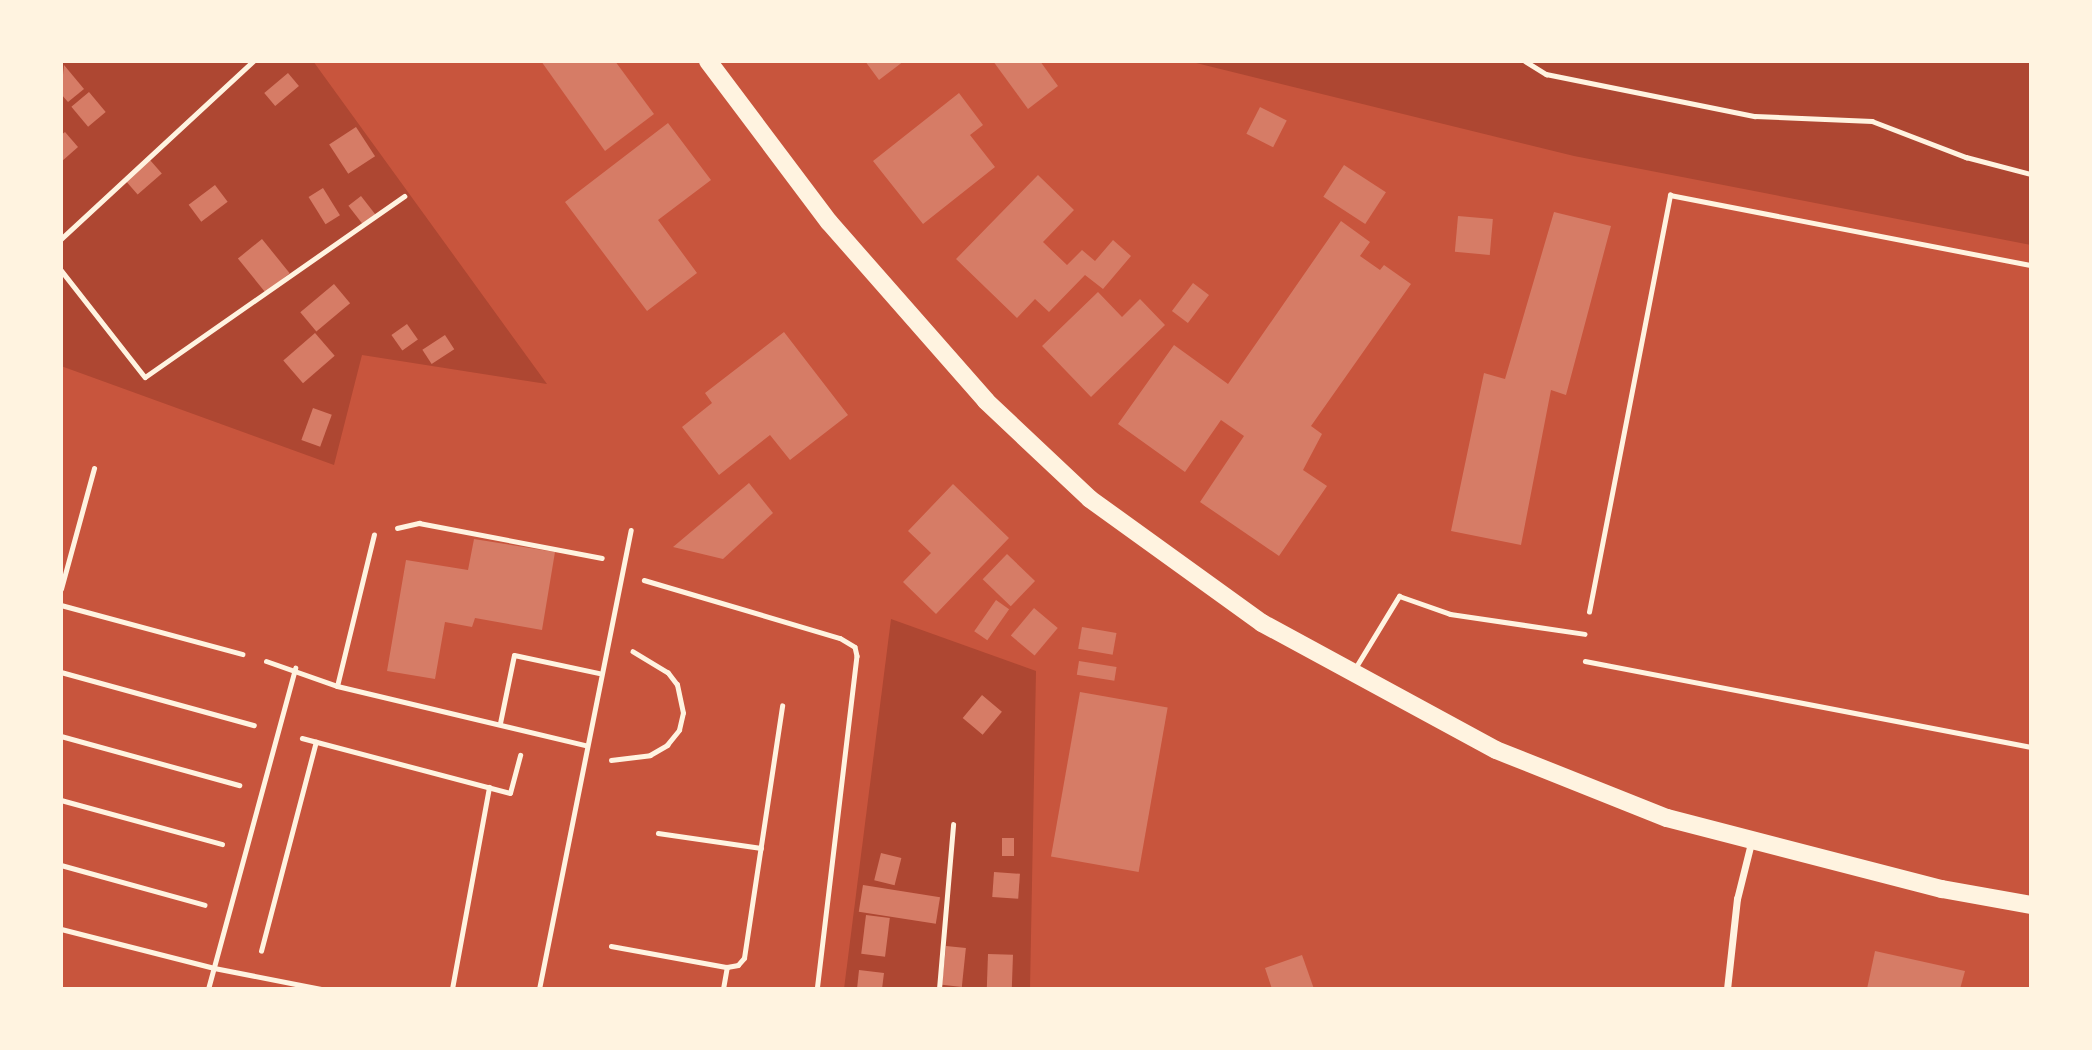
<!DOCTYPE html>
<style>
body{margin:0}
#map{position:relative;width:2092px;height:1050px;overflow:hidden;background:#c8553d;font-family:"PT Sans Narrow",sans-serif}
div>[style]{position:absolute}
.green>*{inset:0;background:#ae4732}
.building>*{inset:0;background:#d67c66;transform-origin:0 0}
.path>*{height:4.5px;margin:-2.25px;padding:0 2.25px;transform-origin:2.25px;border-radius:2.25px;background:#fff3e0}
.service>*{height:5px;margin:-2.5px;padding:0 2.5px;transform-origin:2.5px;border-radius:2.5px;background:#fff3e0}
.minor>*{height:7px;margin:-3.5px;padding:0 3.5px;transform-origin:3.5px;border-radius:3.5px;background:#fff3e0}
.primary>*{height:18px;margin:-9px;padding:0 9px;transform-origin:9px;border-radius:9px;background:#fff3e0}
span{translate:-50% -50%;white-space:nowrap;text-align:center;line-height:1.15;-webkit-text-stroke:6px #fff3e0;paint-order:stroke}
.frame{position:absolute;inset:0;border:63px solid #fff3e0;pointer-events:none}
</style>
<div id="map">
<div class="green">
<i style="clip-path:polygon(61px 61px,313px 61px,547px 384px,362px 355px,334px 465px,61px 366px)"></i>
<i style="clip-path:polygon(1188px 61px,2031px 61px,2031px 245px,1574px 156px)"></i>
<i style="clip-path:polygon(891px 619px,1036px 671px,1030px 989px,844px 989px)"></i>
</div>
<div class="building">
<i style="clip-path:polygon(541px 61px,615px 61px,654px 114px,605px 151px)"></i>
<i style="clip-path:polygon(865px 61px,904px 61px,879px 80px)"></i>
<i style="clip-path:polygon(993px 61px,1040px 61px,1058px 86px,1028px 109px)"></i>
<i style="clip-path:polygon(64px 65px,84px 89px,68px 102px,61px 94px)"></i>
<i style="left:288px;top:73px;width:17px;height:31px;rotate:50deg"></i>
<i style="left:89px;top:92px;width:26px;height:23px;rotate:50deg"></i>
<i style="clip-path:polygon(959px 93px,983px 125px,970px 135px,995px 167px,923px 224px,873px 161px)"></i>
<i style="left:1260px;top:107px;width:30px;height:30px;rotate:27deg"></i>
<i style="clip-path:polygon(668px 123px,711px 180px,658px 220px,697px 273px,647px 311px,565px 202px)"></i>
<i style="left:356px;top:127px;width:35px;height:32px;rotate:57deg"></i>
<i style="clip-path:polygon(65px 132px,78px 147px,61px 162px,61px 135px)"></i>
<i style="left:150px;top:160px;width:18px;height:32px;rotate:49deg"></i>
<i style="left:1344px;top:165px;width:50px;height:38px;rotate:33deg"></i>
<i style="clip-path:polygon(1038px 175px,1074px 210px,1043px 242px,1067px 265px,1082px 250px,1095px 261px,1113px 240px,1131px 256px,1103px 289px,1085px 275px,1049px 312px,1035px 299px,1017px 318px,956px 259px)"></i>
<i style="left:215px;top:185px;width:21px;height:33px;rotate:53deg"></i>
<i style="left:323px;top:188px;width:32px;height:17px;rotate:58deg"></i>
<i style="left:361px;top:196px;width:24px;height:16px;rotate:52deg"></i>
<i style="clip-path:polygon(1554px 212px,1611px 226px,1566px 395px,1551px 390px,1521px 545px,1451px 531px,1484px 373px,1505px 379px)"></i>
<i style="left:1458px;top:216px;width:35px;height:36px;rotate:5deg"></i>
<i style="clip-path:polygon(1341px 221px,1370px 242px,1360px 256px,1380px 270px,1384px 265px,1411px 284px,1311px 426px,1322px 434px,1303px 470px,1327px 486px,1279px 556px,1200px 502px,1244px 436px,1221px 420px,1185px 472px,1118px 424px,1174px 345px,1228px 384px)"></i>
<i style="left:262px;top:239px;width:44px;height:31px;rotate:51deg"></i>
<i style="left:1193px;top:283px;width:20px;height:35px;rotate:37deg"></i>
<i style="left:334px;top:284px;width:25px;height:44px;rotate:50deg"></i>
<i style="clip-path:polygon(1098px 292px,1122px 317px,1140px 299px,1165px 325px,1091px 397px,1042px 346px)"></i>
<i style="left:407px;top:324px;width:19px;height:19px;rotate:55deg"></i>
<i style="clip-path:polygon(784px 332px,848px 415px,790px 460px,770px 435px,719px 475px,682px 427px,712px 403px,705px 393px)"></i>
<i style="left:315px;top:333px;width:30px;height:42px;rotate:49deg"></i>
<i style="left:445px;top:335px;width:17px;height:27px;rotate:57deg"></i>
<i style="left:313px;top:408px;width:20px;height:34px;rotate:20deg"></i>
<i style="clip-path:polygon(749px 483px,773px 513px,723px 559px,673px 547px)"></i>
<i style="clip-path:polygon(953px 484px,1009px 538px,936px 614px,903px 582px,931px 553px,908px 531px)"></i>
<i style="clip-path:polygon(474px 539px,555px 552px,542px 630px,475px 618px,472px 627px,445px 622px,435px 679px,387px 671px,406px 560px,468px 570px)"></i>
<i style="left:1007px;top:554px;width:39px;height:35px;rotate:44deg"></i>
<i style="left:996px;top:600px;width:16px;height:38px;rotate:35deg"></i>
<i style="left:1034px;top:608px;width:31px;height:36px;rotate:40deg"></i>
<i style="left:1082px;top:627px;width:35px;height:22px;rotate:10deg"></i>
<i style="left:1079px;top:661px;width:38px;height:14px;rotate:9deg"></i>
<i style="left:1080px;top:692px;width:89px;height:167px;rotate:10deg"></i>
<i style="left:982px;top:695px;width:26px;height:30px;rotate:40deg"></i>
<i style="left:1002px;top:838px;width:12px;height:18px"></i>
<i style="left:881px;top:853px;width:21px;height:28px;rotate:14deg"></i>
<i style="left:994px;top:872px;width:26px;height:25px;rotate:4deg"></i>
<i style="left:863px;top:885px;width:78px;height:27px;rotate:9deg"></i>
<i style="left:866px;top:915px;width:24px;height:39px;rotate:7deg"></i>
<i style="left:946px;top:946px;width:20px;height:39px;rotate:6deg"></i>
<i style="clip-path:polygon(1875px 951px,1965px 971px,1960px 989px,1867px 989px)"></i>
<i style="left:988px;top:954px;width:25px;height:35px;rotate:2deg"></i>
<i style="clip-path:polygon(1302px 955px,1314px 989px,1272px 989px,1265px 968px)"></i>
<i style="clip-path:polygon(859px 970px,884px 973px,882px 989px,857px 989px)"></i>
</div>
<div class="path">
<i style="left:1525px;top:61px;width:25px;rotate:32deg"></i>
<i style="left:1546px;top:74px;width:213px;rotate:11.4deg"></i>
<i style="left:1755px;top:116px;width:117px;rotate:2.4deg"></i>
<i style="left:1872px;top:121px;width:101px;rotate:21deg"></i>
<i style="left:1966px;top:157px;width:67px;rotate:14.7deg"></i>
<i style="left:61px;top:239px;width:262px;rotate:-42.8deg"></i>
<i style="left:61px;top:270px;width:136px;rotate:51.9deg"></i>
<i style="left:145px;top:377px;width:316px;rotate:-34.9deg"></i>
<i style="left:397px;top:528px;width:23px;rotate:-13deg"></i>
<i style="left:419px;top:523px;width:186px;rotate:10.8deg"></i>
<i style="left:644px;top:580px;width:204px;rotate:16.5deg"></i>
<i style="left:840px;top:638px;width:17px;rotate:31deg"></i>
<i style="left:855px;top:647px;width:9px;rotate:77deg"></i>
<i style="left:857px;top:656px;width:335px;rotate:96.8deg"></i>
<i style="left:61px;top:589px;width:125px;rotate:-74.7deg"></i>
<i style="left:61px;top:605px;width:188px;rotate:15.1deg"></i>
<i style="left:1589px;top:612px;width:425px;rotate:-79deg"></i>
<i style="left:1670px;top:195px;width:368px;rotate:11deg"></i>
<i style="left:1585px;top:661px;width:454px;rotate:10.9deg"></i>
<i style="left:61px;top:672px;width:200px;rotate:15.4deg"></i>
<i style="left:61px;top:736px;width:185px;rotate:15.4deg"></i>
<i style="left:302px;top:738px;width:215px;rotate:14.8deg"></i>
<i style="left:510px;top:793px;width:39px;rotate:-75deg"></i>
<i style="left:611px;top:760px;width:39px;rotate:-7deg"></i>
<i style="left:650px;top:755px;width:20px;rotate:-30deg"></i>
<i style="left:667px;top:745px;width:19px;rotate:-51deg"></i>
<i style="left:679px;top:730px;width:17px;rotate:-77deg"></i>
<i style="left:683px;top:713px;width:29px;rotate:-102deg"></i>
<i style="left:677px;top:685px;width:15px;rotate:-127deg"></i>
<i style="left:668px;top:673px;width:41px;rotate:-149deg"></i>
<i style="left:61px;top:800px;width:167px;rotate:15.3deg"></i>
<i style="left:658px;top:833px;width:104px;rotate:8.3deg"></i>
<i style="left:61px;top:865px;width:149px;rotate:15.5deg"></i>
<i style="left:611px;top:946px;width:118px;rotate:10.3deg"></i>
<i style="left:727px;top:967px;width:11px;rotate:-10deg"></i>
<i style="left:738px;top:965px;width:9px;rotate:-49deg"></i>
<i style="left:744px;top:958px;width:255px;rotate:-81.4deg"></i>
<i style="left:261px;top:951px;width:216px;rotate:-75.3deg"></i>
<i style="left:452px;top:989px;width:205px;rotate:-79.6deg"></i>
<i style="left:723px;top:989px;width:22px;rotate:-80deg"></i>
<i style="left:939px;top:989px;width:165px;rotate:-85.1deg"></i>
</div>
<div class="service">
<i style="left:266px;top:661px;width:75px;rotate:19.4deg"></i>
<i style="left:337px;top:686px;width:255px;rotate:13.4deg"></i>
<i style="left:1354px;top:670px;width:87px;rotate:-58.7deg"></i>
<i style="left:1399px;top:596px;width:54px;rotate:19.4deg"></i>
<i style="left:1450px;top:614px;width:136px;rotate:8.4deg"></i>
<i style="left:337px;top:686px;width:156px;rotate:-76.3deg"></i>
<i style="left:500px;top:723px;width:69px;rotate:-78.4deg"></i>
<i style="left:514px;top:655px;width:87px;rotate:12deg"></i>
<i style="left:61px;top:929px;width:158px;rotate:14.3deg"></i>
<i style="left:214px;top:968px;width:109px;rotate:11.1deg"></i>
<i style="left:208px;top:989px;width:333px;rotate:-74.8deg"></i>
<i style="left:539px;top:989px;width:468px;rotate:-78.7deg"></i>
</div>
<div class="minor">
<i style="left:1727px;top:989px;width:91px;rotate:-83.7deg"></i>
<i style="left:1737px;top:899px;width:58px;rotate:-76deg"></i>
</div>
<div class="primary">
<i style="left:708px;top:61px;width:201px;rotate:53.1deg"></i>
<i style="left:829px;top:222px;width:238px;rotate:48.7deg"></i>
<i style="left:986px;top:401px;width:143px;rotate:43.3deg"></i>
<i style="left:1090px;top:499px;width:212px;rotate:35.8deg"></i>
<i style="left:1262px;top:623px;width:266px;rotate:28.5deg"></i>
<i style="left:1496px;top:750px;width:184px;rotate:21.7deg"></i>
<i style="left:1667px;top:818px;width:284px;rotate:14.5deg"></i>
<i style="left:1942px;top:889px;width:90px;rotate:10.2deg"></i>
</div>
<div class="frame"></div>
</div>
